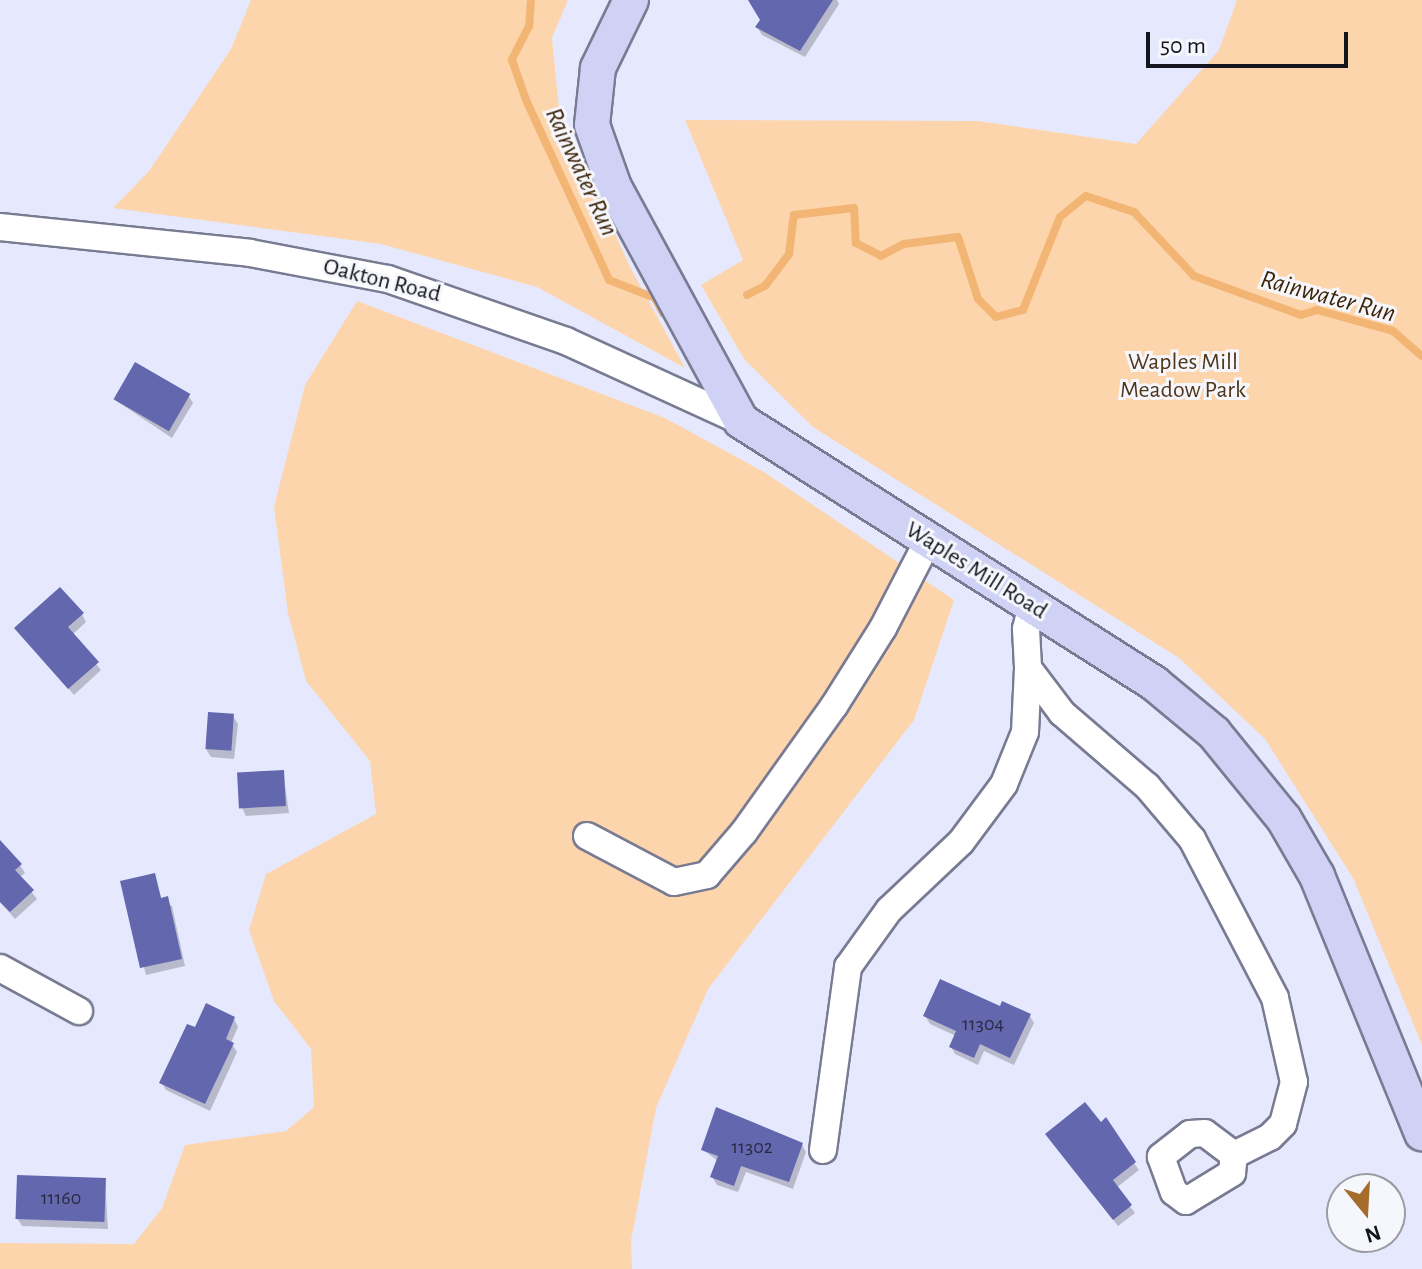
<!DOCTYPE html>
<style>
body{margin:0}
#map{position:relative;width:1422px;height:1269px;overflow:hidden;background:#e6e9fe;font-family:"Alegreya Sans",sans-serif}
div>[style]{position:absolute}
.green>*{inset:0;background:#fdd5ad}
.shadow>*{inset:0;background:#0003}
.stream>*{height:8px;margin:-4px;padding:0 4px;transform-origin:4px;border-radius:4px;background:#f3b574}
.building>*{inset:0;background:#6367ad;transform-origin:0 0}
.roads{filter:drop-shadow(2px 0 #787b92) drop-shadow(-2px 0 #787b92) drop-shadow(0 2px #787b92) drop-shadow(0 -2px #787b92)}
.minor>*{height:26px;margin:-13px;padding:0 13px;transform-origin:13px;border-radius:13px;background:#fff}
.major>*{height:34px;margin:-17px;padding:0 17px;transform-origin:17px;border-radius:17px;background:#cfd2f5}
span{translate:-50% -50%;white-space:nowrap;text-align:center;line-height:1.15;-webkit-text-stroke:6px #f6f7fc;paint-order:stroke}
.number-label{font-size:20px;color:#282a42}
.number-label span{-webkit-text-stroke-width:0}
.street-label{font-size:24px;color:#14151e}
.park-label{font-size:24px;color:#50361b}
.water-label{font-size:26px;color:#3d2407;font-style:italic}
.north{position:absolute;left:1326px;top:1173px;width:80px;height:80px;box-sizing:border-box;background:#f6f7fc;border:2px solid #9c9da3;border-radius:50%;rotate:162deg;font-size:22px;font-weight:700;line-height:32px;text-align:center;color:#14151e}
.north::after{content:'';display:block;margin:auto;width:28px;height:36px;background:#a56c2b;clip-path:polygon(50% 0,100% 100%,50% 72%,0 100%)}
.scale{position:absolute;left:1146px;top:32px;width:202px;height:36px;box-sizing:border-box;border:4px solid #14151e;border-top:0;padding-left:10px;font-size:24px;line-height:28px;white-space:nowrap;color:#14151e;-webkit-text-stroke:6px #f6f7fc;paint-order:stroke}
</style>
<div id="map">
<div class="green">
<i style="clip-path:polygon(251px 0,568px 0,552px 38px,559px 109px,630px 267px,685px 368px,537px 287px,381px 244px,113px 208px,149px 171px,231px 49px)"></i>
<i style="clip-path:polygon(1237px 0,1422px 0,1422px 1045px,1353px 878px,1265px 739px,1179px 658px,813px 427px,744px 359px,701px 285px,743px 260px,685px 120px,978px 121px,1136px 144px,1219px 50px)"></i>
<i style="clip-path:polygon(357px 301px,665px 418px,764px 472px,954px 600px,914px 720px,708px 989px,656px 1108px,631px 1241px,632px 1269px,0 1269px,0 1243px,134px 1244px,162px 1208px,185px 1145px,286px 1131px,314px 1107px,311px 1049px,274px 1001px,249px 930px,266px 874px,376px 814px,370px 761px,306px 681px,288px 613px,274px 507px,305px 385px)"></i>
</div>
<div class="shadow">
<i style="clip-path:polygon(751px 0,837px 0,839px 4px,805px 57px,762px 35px,757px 27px,762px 20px)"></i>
<i style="clip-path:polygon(188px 395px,193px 403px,172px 438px,115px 400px)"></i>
<i style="clip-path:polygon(82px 614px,86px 622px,72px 635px,101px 670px,74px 695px,16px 628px)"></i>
<i style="clip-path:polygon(233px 716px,238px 724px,234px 759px,211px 757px,206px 749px)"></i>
<i style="clip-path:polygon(283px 772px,289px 813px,246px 816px,242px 808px)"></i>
<i style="clip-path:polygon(0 843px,20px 865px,25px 873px,20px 877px,37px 899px,15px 919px,0 902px)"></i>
<i style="clip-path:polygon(154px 875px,162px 900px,172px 906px,185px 966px,146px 975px,123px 883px)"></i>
<i style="clip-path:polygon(1000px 1009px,1030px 1016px,1034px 1023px,1014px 1065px,984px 1051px,978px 1065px,955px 1054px,951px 1047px,956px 1036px,930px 1024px,925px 1016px)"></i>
<i style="clip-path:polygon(234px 1019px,238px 1027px,231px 1043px,237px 1052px,210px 1111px,166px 1090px,162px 1083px)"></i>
<i style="clip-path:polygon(1052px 1142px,1134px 1163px,1139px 1170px,1116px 1188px,1135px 1213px,1118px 1226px)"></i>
<i style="clip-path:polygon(802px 1145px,806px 1152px,793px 1189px,746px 1172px,738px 1192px,717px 1185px,712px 1177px,718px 1161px,703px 1150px)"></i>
<i style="clip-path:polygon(105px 1180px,108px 1229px,22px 1226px,17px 1218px)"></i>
</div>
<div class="stream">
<i style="left:531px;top:0;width:26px;rotate:94deg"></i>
<i style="left:529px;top:26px;width:38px;rotate:117deg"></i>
<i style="left:512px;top:60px;width:42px;rotate:70.7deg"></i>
<i style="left:526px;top:100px;width:198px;rotate:65.2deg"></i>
<i style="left:609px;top:280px;width:49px;rotate:21.4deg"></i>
<i style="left:655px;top:298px;width:17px;rotate:62deg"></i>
<i style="left:747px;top:295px;width:20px;rotate:-27deg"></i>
<i style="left:765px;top:286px;width:40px;rotate:-53deg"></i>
<i style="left:789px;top:254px;width:39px;rotate:-83deg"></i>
<i style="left:794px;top:215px;width:60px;rotate:-6.7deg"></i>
<i style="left:854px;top:208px;width:35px;rotate:87deg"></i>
<i style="left:856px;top:243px;width:28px;rotate:27deg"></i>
<i style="left:881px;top:256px;width:26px;rotate:-28deg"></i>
<i style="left:904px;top:244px;width:54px;rotate:-7.4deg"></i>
<i style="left:958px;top:237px;width:65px;rotate:72.1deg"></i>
<i style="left:978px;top:299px;width:25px;rotate:45deg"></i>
<i style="left:996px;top:317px;width:28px;rotate:-15deg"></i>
<i style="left:1023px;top:310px;width:100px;rotate:-68.3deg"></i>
<i style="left:1060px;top:217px;width:33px;rotate:-39deg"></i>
<i style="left:1086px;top:196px;width:51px;rotate:18.4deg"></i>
<i style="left:1134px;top:212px;width:88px;rotate:46.8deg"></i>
<i style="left:1194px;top:276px;width:114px;rotate:20deg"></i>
<i style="left:1301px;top:315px;width:17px;rotate:-17deg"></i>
<i style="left:1317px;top:310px;width:79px;rotate:15.4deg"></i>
<i style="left:1393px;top:331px;width:38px;rotate:41deg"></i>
</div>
<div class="building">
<i style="clip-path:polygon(748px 0,833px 0,800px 51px,755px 27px,760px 20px)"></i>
<i style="left:135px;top:362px;width:64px;height:43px;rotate:30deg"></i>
<i style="clip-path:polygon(60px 587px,84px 613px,68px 627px,99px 662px,68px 689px,14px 628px)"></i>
<i style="left:208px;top:712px;width:26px;height:37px;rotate:4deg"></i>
<i style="left:284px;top:770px;width:36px;height:47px;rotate:87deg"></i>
<i style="clip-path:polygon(0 840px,22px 864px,15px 870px,34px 890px,10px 912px,0 902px)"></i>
<i style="clip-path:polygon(155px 873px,161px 898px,168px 896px,182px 959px,140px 968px,120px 881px)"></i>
<i style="clip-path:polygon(940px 979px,1000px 1006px,1002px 1001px,1031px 1014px,1010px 1058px,980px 1044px,974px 1058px,949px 1047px,956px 1031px,923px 1016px)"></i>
<i style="clip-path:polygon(206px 1003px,235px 1017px,226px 1039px,234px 1043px,205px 1104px,159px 1083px,187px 1024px,195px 1027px)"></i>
<i style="clip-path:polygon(1085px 1102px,1101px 1122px,1106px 1117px,1136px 1162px,1113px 1180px,1132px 1205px,1113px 1220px,1045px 1134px)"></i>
<i style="clip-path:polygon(716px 1107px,803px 1143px,789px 1182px,741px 1166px,734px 1186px,710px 1177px,718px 1156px,701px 1150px)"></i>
<i style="left:17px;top:1175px;width:89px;height:44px;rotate:2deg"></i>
</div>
<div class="roads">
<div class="minor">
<i style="left:0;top:227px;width:251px;rotate:5.9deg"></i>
<i style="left:250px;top:253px;width:140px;rotate:10.7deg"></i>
<i style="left:388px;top:279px;width:188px;rotate:19.2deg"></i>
<i style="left:566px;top:341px;width:192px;rotate:24.6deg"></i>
<i style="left:1032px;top:605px;width:25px;rotate:104deg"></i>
<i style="left:1026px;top:629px;width:39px;rotate:87deg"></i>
<i style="left:1028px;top:668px;width:56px;rotate:52.9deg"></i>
<i style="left:1062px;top:713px;width:112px;rotate:40.7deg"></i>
<i style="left:1147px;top:786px;width:70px;rotate:49.7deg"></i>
<i style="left:1192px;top:839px;width:179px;rotate:62.4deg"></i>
<i style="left:1275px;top:998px;width:86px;rotate:77.3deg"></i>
<i style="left:1294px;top:1082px;width:43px;rotate:104.7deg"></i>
<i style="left:1283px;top:1124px;width:18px;rotate:135deg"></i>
<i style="left:1270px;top:1137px;width:40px;rotate:153.4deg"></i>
<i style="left:1234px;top:1155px;width:36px;rotate:-143deg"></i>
<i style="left:1205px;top:1133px;width:15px;rotate:176deg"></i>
<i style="left:1190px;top:1134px;width:37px;rotate:142deg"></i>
<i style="left:1161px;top:1157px;width:37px;rotate:70deg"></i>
<i style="left:1174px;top:1192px;width:15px;rotate:37deg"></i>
<i style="left:1186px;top:1201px;width:54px;rotate:-31.3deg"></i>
<i style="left:1232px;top:1173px;width:18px;rotate:-84deg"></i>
<i style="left:587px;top:836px;width:98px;rotate:27.9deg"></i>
<i style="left:674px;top:882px;width:34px;rotate:-12deg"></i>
<i style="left:707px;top:875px;width:57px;rotate:-49.3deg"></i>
<i style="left:744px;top:832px;width:155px;rotate:-54.5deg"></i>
<i style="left:834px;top:706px;width:92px;rotate:-57.9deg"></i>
<i style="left:883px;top:628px;width:98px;rotate:-62.7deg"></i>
<i style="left:0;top:968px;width:90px;rotate:28.6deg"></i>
<i style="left:823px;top:1150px;width:185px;rotate:-82.2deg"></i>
<i style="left:848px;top:967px;width:70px;rotate:-54.3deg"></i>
<i style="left:889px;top:910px;width:99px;rotate:-43.4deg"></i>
<i style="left:961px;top:842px;width:72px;rotate:-53.4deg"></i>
<i style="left:1004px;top:784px;width:56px;rotate:-68deg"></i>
<i style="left:1025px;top:732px;width:64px;rotate:-87.3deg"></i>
</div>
<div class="major">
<i style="left:631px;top:0;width:76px;rotate:115.9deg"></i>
<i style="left:598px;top:68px;width:57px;rotate:96deg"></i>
<i style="left:592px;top:125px;width:66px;rotate:70.5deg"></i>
<i style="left:614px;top:187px;width:266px;rotate:61.5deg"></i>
<i style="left:741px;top:421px;width:490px;rotate:32.4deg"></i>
<i style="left:1155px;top:684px;width:77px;rotate:39.7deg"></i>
<i style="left:1214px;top:733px;width:111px;rotate:50.9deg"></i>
<i style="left:1284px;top:819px;width:66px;rotate:59.9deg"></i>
<i style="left:1317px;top:876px;width:278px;rotate:67.8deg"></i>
</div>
</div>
<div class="number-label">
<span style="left:983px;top:1024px">11304</span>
<span style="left:752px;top:1147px">11302</span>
<span style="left:61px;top:1198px">11160</span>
</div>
<div class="street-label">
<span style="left:382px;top:281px;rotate:14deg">Oakton Road</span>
<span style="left:976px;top:571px;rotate:32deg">Waples Mill Road</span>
</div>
<div class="park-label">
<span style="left:1183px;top:377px">Waples Mill<br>Meadow Park</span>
</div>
<div class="water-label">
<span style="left:581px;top:172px;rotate:65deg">Rainwater Run</span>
<span style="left:1328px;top:297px;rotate:15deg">Rainwater Run</span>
</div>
<div class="north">N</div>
<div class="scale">50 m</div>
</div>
